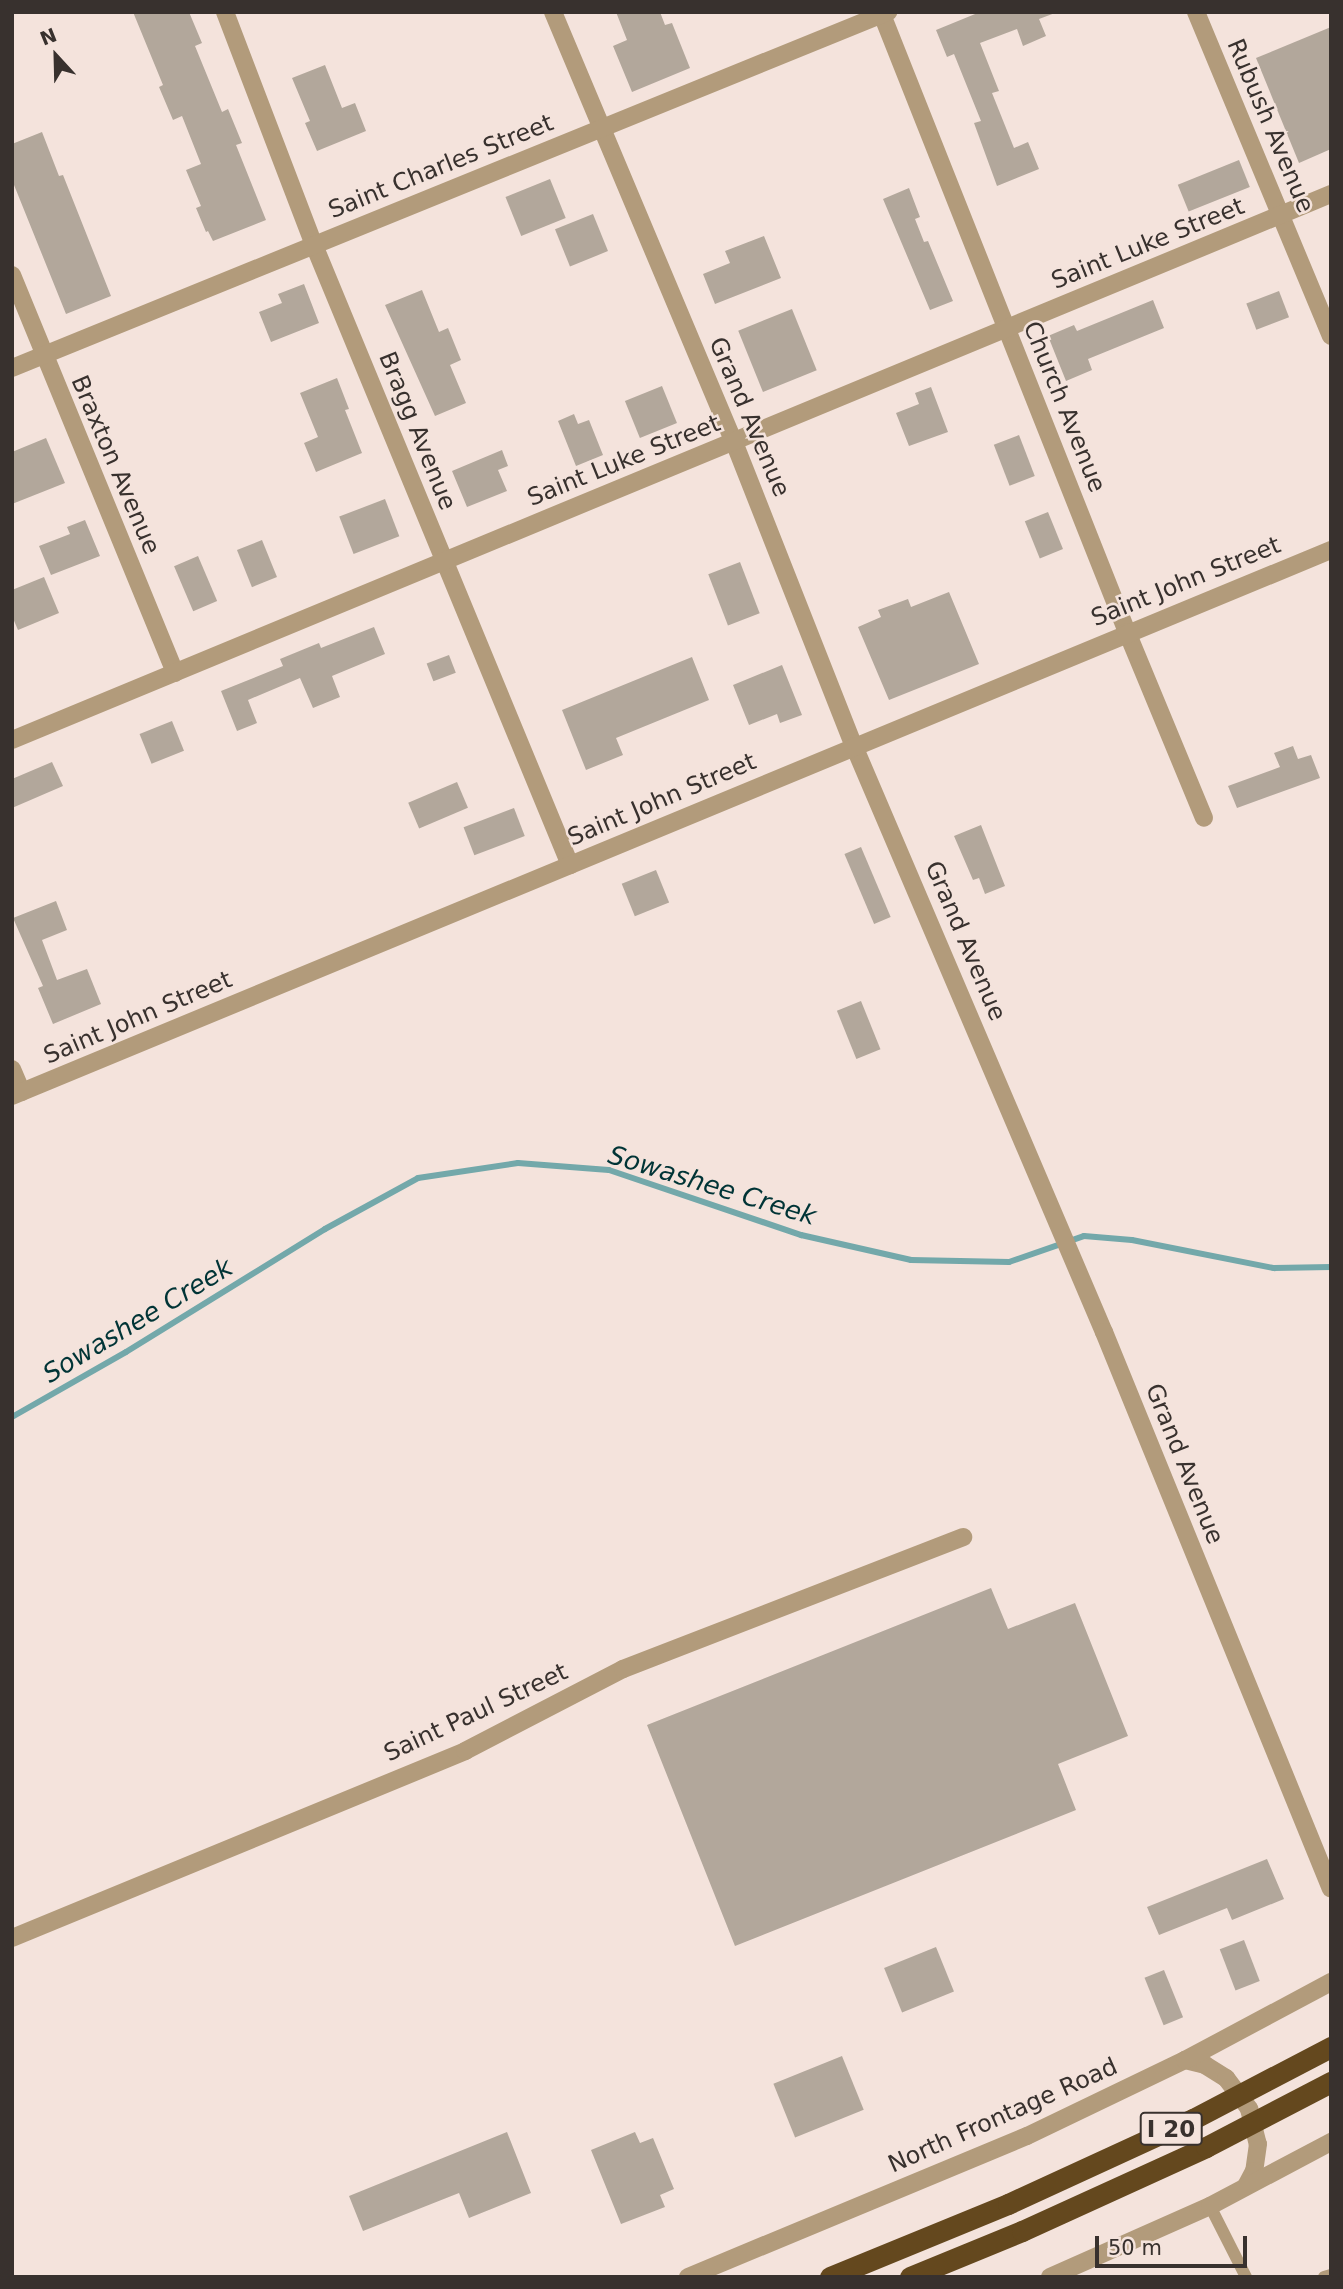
<!DOCTYPE html>
<style>
body{margin:0}
#map{position:relative;width:1343px;height:2289px;overflow:hidden;background:#f4e3dc;font-family:"DejaVu Sans",sans-serif}
div>[style]{position:absolute}
.stream>*{height:6px;margin:-3px;padding:0 3px;transform-origin:3px;border-radius:3px;background:#73a8aa}
.building>*{inset:0;background:#b2a79b;transform-origin:0 0}
.lane>*{height:12px;margin:-6px;padding:0 6px;transform-origin:6px;border-radius:6px;background:#b29b7b}
.street>*{height:18px;margin:-9px;padding:0 9px;transform-origin:9px;border-radius:9px;background:#b29b7b}
.highway>*{height:21px;margin:-10.5px;padding:0 10.5px;transform-origin:10.5px;border-radius:10.5px;background:#64481e}
.highway-bridge>*{height:21px;margin:-10.5px;padding:0 10.5px;transform-origin:10.5px;border-radius:10.5px;background:#64481e}
span{translate:-50% -50%;white-space:nowrap;text-align:center;line-height:1.15;-webkit-text-stroke:5px #f4e3dc;paint-order:stroke}
.shield-label span{padding:2px 5px;background:#f4e3dc;border:2px solid;border-radius:5px;-webkit-text-stroke-width:0}
.shield-label{font-size:23px;color:#38312e;font-weight:700}
.street-label{font-size:24px;color:#38312e}
.water-label{font-size:26px;color:#003436;font-style:italic}
.frame{position:absolute;inset:0;border:14px solid #38312e;pointer-events:none}
.north{position:absolute;left:21px;top:21px;width:70px;height:70px;-webkit-text-stroke:5px #f4e3dc;paint-order:stroke;rotate:338deg;font-size:19px;font-weight:700;line-height:28px;text-align:center;color:#38312e}
.north::after{content:'';display:block;margin:auto;width:24px;height:32px;background:#38312e;clip-path:polygon(50% 0,100% 100%,50% 72%,0 100%)}
.scale{position:absolute;left:1095px;top:2236px;width:152px;height:32px;box-sizing:border-box;border:4px solid #38312e;border-top:0;padding-left:9px;font-size:21px;line-height:24px;white-space:nowrap;color:#38312e;-webkit-text-stroke:5px #f4e3dc;paint-order:stroke}
</style>
<div id="map">
<div class="stream">
<i style="left:12px;top:1417px;width:131px;rotate:-29.7deg"></i>
<i style="left:126px;top:1352px;width:234px;rotate:-31.7deg"></i>
<i style="left:325px;top:1229px;width:106px;rotate:-28.7deg"></i>
<i style="left:418px;top:1178px;width:101px;rotate:-8.5deg"></i>
<i style="left:518px;top:1163px;width:91px;rotate:4.4deg"></i>
<i style="left:609px;top:1170px;width:203px;rotate:18.7deg"></i>
<i style="left:801px;top:1235px;width:113px;rotate:12.8deg"></i>
<i style="left:911px;top:1260px;width:98px;rotate:1.2deg"></i>
<i style="left:1009px;top:1262px;width:79px;rotate:-19.1deg"></i>
<i style="left:1084px;top:1236px;width:48px;rotate:4.8deg"></i>
<i style="left:1132px;top:1240px;width:145px;rotate:11.2deg"></i>
<i style="left:1274px;top:1268px;width:57px;rotate:-1deg"></i>
</div>
<div class="building">
<i style="clip-path:polygon(133px 12px,189px 12px,202px 43px,195px 46px,222px 112px,228px 109px,242px 143px,236px 145px,266px 220px,213px 241px,208px 231px,206px 232px,196px 208px,201px 206px,186px 170px,201px 164px,182px 116px,173px 120px,159px 87px,163px 85px)"></i>
<i style="clip-path:polygon(616px 12px,660px 12px,665px 25px,672px 23px,690px 68px,632px 92px,613px 46px,627px 40px)"></i>
<i style="clip-path:polygon(980px 12px,1055px 13px,1039px 19px,1046px 36px,1023px 46px,1017px 29px,980px 43px,999px 91px,992px 93px,1014px 148px,1028px 142px,1039px 169px,997px 186px,974px 123px,981px 121px,954px 54px,947px 57px,936px 30px)"></i>
<i style="clip-path:polygon(1331px 27px,1331px 149px,1299px 163px,1256px 58px)"></i>
<i style="clip-path:polygon(325px 65px,342px 108px,355px 103px,366px 131px,317px 151px,305px 123px,310px 121px,292px 78px)"></i>
<i style="clip-path:polygon(42px 132px,59px 176px,63px 175px,111px 296px,66px 314px,12px 180px,12px 144px)"></i>
<i style="left:1239px;top:160px;width:29px;height:66px;rotate:68deg"></i>
<i style="left:550px;top:179px;width:42px;height:48px;rotate:68deg"></i>
<i style="clip-path:polygon(909px 188px,920px 217px,915px 219px,924px 242px,928px 241px,953px 301px,930px 310px,883px 199px)"></i>
<i style="left:593px;top:214px;width:40px;height:41px;rotate:68deg"></i>
<i style="clip-path:polygon(764px 236px,781px 278px,715px 304px,703px 274px,730px 263px,725px 251px)"></i>
<i style="clip-path:polygon(304px 284px,319px 323px,271px 342px,259px 312px,282px 303px,278px 294px)"></i>
<i style="clip-path:polygon(422px 290px,439px 332px,448px 328px,461px 360px,450px 365px,466px 403px,435px 416px,385px 305px)"></i>
<i style="left:1279px;top:291px;width:28px;height:35px;rotate:69deg"></i>
<i style="clip-path:polygon(1153px 300px,1164px 328px,1088px 359px,1092px 370px,1066px 381px,1048px 336px,1074px 325px,1077px 331px)"></i>
<i style="left:792px;top:309px;width:66px;height:58px;rotate:68deg"></i>
<i style="clip-path:polygon(337px 378px,349px 409px,345px 410px,362px 453px,316px 472px,304px 443px,318px 437px,300px 393px)"></i>
<i style="left:662px;top:386px;width:40px;height:40px;rotate:68deg"></i>
<i style="clip-path:polygon(931px 387px,948px 432px,909px 446px,896px 413px,919px 404px,915px 393px)"></i>
<i style="clip-path:polygon(574px 414px,578px 424px,589px 420px,603px 455px,576px 466px,558px 421px)"></i>
<i style="left:1019px;top:435px;width:44px;height:27px;rotate:69deg"></i>
<i style="clip-path:polygon(46px 438px,65px 483px,12px 504px,12px 452px)"></i>
<i style="clip-path:polygon(502px 450px,508px 466px,498px 470px,507px 491px,467px 507px,452px 471px)"></i>
<i style="left:385px;top:499px;width:40px;height:49px;rotate:69deg"></i>
<i style="left:1048px;top:512px;width:40px;height:25px;rotate:68deg"></i>
<i style="clip-path:polygon(85px 520px,100px 556px,51px 575px,39px 546px,70px 534px,67px 527px)"></i>
<i style="left:262px;top:540px;width:40px;height:27px;rotate:68deg"></i>
<i style="left:198px;top:556px;width:49px;height:26px;rotate:67deg"></i>
<i style="left:740px;top:562px;width:55px;height:34px;rotate:69deg"></i>
<i style="clip-path:polygon(44px 577px,59px 613px,18px 630px,12px 616px,12px 590px)"></i>
<i style="clip-path:polygon(949px 592px,979px 664px,889px 700px,858px 627px,881px 617px,878px 610px,908px 599px,911px 607px)"></i>
<i style="clip-path:polygon(374px 627px,385px 654px,332px 676px,340px 697px,313px 708px,300px 678px,248px 700px,257px 723px,237px 731px,221px 691px,283px 666px,280px 659px,319px 643px,321px 648px)"></i>
<i style="left:449px;top:655px;width:19px;height:24px;rotate:69deg"></i>
<i style="clip-path:polygon(692px 657px,709px 700px,616px 738px,623px 755px,586px 770px,562px 710px)"></i>
<i style="clip-path:polygon(782px 665px,802px 715px,780px 723px,777px 714px,749px 725px,733px 685px)"></i>
<i style="left:172px;top:721px;width:32px;height:35px;rotate:68deg"></i>
<i style="clip-path:polygon(1293px 746px,1298px 759px,1311px 755px,1320px 778px,1237px 808px,1228px 786px,1280px 767px,1274px 753px)"></i>
<i style="clip-path:polygon(52px 762px,63px 786px,12px 808px,12px 779px)"></i>
<i style="left:457px;top:782px;width:28px;height:53px;rotate:67deg"></i>
<i style="left:514px;top:808px;width:30px;height:54px;rotate:69deg"></i>
<i style="clip-path:polygon(981px 825px,1005px 886px,985px 894px,979px 878px,973px 880px,954px 836px)"></i>
<i style="left:861px;top:847px;width:76px;height:18px;rotate:67deg"></i>
<i style="left:656px;top:870px;width:35px;height:37px;rotate:68deg"></i>
<i style="clip-path:polygon(56px 901px,67px 930px,42px 940px,57px 980px,87px 969px,101px 1004px,53px 1024px,38px 988px,43px 986px,13px 918px)"></i>
<i style="left:861px;top:1001px;width:52px;height:26px;rotate:68deg"></i>
<i style="clip-path:polygon(991px 1588px,1008px 1629px,1075px 1603px,1128px 1736px,1058px 1764px,1076px 1810px,735px 1946px,647px 1725px)"></i>
<i style="clip-path:polygon(1267px 1859px,1284px 1899px,1232px 1920px,1227px 1908px,1159px 1935px,1147px 1907px)"></i>
<i style="left:1244px;top:1940px;width:44px;height:26px;rotate:69deg"></i>
<i style="left:936px;top:1947px;width:48px;height:56px;rotate:68deg"></i>
<i style="left:1164px;top:1970px;width:51px;height:21px;rotate:68deg"></i>
<i style="left:842px;top:2056px;width:58px;height:74px;rotate:68deg"></i>
<i style="clip-path:polygon(507px 2132px,531px 2193px,469px 2218px,459px 2193px,363px 2231px,349px 2196px)"></i>
<i style="clip-path:polygon(635px 2132px,640px 2143px,653px 2138px,674px 2189px,660px 2195px,665px 2207px,621px 2224px,591px 2150px)"></i>
</div>
<div class="lane">
<i style="left:1210px;top:2206px;width:80px;rotate:63.1deg"></i>
<i style="left:1324px;top:2277px;width:7px;rotate:-16deg"></i>
</div>
<div class="street">
<i style="left:225px;top:12px;width:249px;rotate:69.1deg"></i>
<i style="left:314px;top:245px;width:671px;rotate:67.56deg"></i>
<i style="left:553px;top:12px;width:467px;rotate:67.2deg"></i>
<i style="left:734px;top:442px;width:327px;rotate:68.5deg"></i>
<i style="left:854px;top:746px;width:637px;rotate:66.9deg"></i>
<i style="left:1104px;top:1332px;width:601px;rotate:67.83deg"></i>
<i style="left:881px;top:12px;width:667px;rotate:68.36deg"></i>
<i style="left:1127px;top:632px;width:201px;rotate:67.5deg"></i>
<i style="left:1196px;top:12px;width:351px;rotate:67.4deg"></i>
<i style="left:12px;top:275px;width:430px;rotate:67.7deg"></i>
<i style="left:12px;top:368px;width:946px;rotate:-22.12deg"></i>
<i style="left:12px;top:740px;width:1428px;rotate:-22.49deg"></i>
<i style="left:12px;top:1069px;width:25px;rotate:67deg"></i>
<i style="left:12px;top:1096px;width:1428px;rotate:-22.49deg"></i>
<i style="left:12px;top:1938px;width:490px;rotate:-22.4deg"></i>
<i style="left:465px;top:1751px;width:178px;rotate:-27.4deg"></i>
<i style="left:623px;top:1669px;width:365px;rotate:-21.2deg"></i>
<i style="left:1185px;top:2060px;width:21px;rotate:14deg"></i>
<i style="left:1205px;top:2065px;width:25px;rotate:32deg"></i>
<i style="left:1226px;top:2078px;width:39px;rotate:53deg"></i>
<i style="left:1249px;top:2109px;width:36px;rotate:76deg"></i>
<i style="left:1258px;top:2144px;width:27px;rotate:98deg"></i>
<i style="left:1254px;top:2171px;width:17px;rotate:118deg"></i>
<i style="left:688px;top:2277px;width:367px;rotate:-22.6deg"></i>
<i style="left:1027px;top:2136px;width:175px;rotate:-25.7deg"></i>
<i style="left:1185px;top:2060px;width:166px;rotate:-28.1deg"></i>
<i style="left:1050px;top:2277px;width:175px;rotate:-23.9deg"></i>
<i style="left:1210px;top:2206px;width:137px;rotate:-27.9deg"></i>
</div>
<div class="highway">
<i style="left:830px;top:2277px;width:192px;rotate:-22.3deg"></i>
<i style="left:910px;top:2277px;width:121px;rotate:-22.3deg"></i>
</div>
<div class="highway-bridge">
<i style="left:1008px;top:2204px;width:204px;rotate:-24.7deg"></i>
<i style="left:1193px;top:2119px;width:156px;rotate:-27.6deg"></i>
<i style="left:1022px;top:2231px;width:202px;rotate:-24.5deg"></i>
<i style="left:1206px;top:2147px;width:141px;rotate:-27.5deg"></i>
</div>
<div class="shield-label">
<span style="left:1171px;top:2129px">I 20</span>
</div>
<div class="street-label">
<span style="left:1270px;top:126px;rotate:67deg">Rubush Avenue</span>
<span style="left:441px;top:167px;rotate:-22deg">Saint Charles Street</span>
<span style="left:1148px;top:244px;rotate:-22deg">Saint Luke Street</span>
<span style="left:1064px;top:407px;rotate:68deg">Church Avenue</span>
<span style="left:749px;top:417px;rotate:67deg">Grand Avenue</span>
<span style="left:417px;top:431px;rotate:68deg">Bragg Avenue</span>
<span style="left:624px;top:461px;rotate:-22deg">Saint Luke Street</span>
<span style="left:115px;top:465px;rotate:67deg">Braxton Avenue</span>
<span style="left:1186px;top:582px;rotate:-22deg">Saint John Street</span>
<span style="left:662px;top:800px;rotate:-23deg">Saint John Street</span>
<span style="left:965px;top:941px;rotate:67deg">Grand Avenue</span>
<span style="left:138px;top:1018px;rotate:-23deg">Saint John Street</span>
<span style="left:1184px;top:1464px;rotate:68deg">Grand Avenue</span>
<span style="left:476px;top:1713px;rotate:-25deg">Saint Paul Street</span>
<span style="left:1003px;top:2116px;rotate:-24deg">North Frontage Road</span>
</div>
<div class="water-label">
<span style="left:712px;top:1186px;rotate:17deg">Sowashee Creek</span>
<span style="left:138px;top:1321px;rotate:-31deg">Sowashee Creek</span>
</div>
<div class="frame"></div>
<div class="north">N</div>
<div class="scale">50 m</div>
</div>
